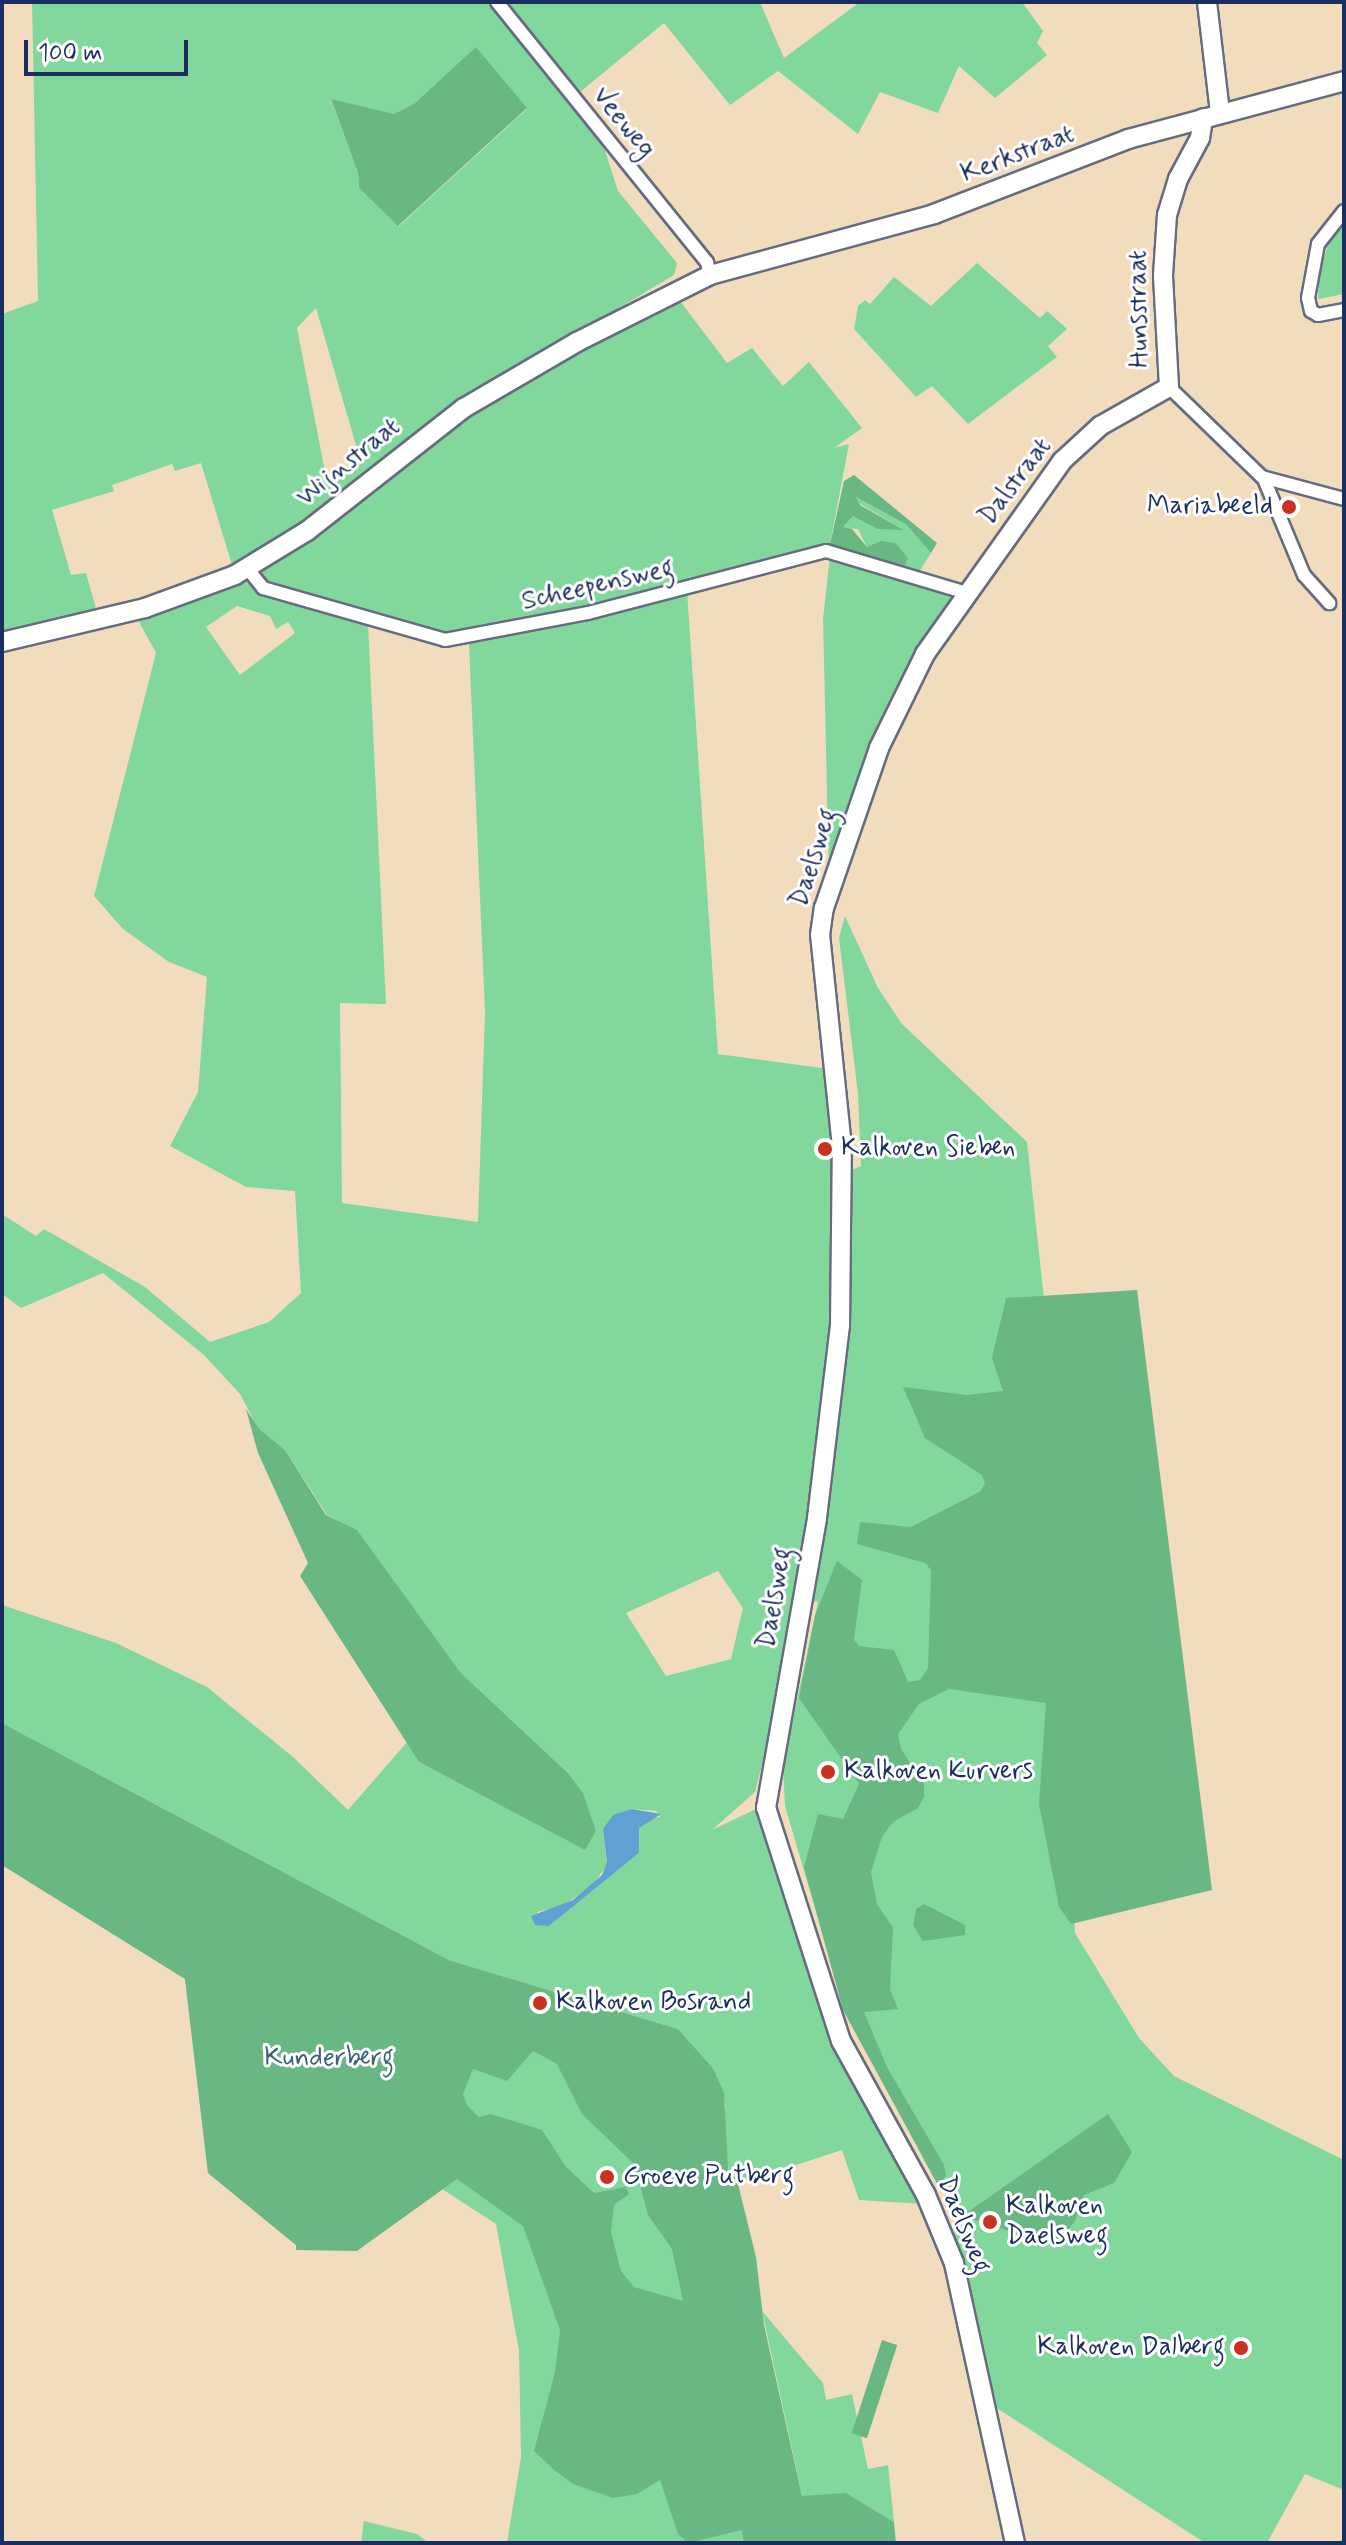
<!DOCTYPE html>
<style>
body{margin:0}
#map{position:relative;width:1346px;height:2545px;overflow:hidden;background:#f1ddbd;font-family:Mynerve,sans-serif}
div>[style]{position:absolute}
.green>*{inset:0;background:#82d89c}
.forest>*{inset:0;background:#69b884;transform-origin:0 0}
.water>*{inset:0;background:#5ea1d2}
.roads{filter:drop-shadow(2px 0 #666c7f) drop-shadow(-2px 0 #666c7f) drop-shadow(0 2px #666c7f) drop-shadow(0 -2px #666c7f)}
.street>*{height:12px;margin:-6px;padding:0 6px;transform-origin:6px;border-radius:6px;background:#fff}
.secondary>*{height:18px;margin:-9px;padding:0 9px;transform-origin:9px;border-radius:9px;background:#fff}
.dots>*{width:22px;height:22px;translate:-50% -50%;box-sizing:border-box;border:4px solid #fff;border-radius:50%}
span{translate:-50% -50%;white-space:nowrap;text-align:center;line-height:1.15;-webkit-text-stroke:6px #fff;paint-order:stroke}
.street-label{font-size:26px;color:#1b2f5e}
.poi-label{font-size:26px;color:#1b2f5e}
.right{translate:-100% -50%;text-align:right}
.left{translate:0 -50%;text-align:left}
.park-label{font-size:26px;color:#3a6271}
.frame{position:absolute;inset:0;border:4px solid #1b2f5e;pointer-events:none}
.scale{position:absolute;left:24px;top:40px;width:164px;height:36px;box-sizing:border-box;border:4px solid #1b2f5e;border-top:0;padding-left:10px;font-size:24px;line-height:28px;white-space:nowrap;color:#1b2f5e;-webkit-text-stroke:6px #fff;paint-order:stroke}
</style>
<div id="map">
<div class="green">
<i style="clip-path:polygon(evenodd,32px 2px,494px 2px,599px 132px,618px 191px,677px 263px,674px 275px,439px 416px,285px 536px,232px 565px,201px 463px,175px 471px,172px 464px,112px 485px,114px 491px,52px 510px,71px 575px,86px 573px,97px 612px,2px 634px,2px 314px,38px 301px,32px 2px,476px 48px,527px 109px,399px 226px,359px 188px,358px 173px,331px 100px,394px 114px,415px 103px,476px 48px,32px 2px,316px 308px,360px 459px,328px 487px,297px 328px,316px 308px)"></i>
<i style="clip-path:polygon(500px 2px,760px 2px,784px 58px,860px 2px,1022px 2px,1043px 31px,1037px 43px,1047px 55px,995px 98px,959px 66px,938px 113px,880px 92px,858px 134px,778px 71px,730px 105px,664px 23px,574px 97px)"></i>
<i style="clip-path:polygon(1344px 223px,1344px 294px,1318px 299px,1319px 271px,1330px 240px)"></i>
<i style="clip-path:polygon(977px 263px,1040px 318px,1047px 311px,1067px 329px,1048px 346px,1057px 357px,968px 424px,932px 386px,916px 397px,854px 329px,858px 306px,865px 300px,870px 304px,894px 277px,931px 306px)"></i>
<i style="clip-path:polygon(674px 293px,727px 363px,752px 348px,783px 386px,809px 362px,862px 428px,834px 448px,849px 444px,829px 549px,519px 625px,450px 635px,266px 585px,259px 577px,261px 568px,456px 424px)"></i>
<i style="clip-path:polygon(856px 497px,907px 525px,926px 542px,931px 553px,918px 574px,867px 547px,858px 529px,842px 528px,853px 515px,904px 530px,852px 499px)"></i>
<i style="clip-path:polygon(830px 556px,952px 590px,957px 597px,892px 700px,829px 879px,823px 619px)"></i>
<i style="clip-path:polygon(evenodd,239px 579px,305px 608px,368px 624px,386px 1004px,340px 1003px,342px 1203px,478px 1222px,485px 1012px,469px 644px,687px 590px,718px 1054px,829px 1069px,847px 1172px,861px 1166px,858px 1094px,839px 938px,845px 916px,878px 988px,902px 1024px,1027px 1142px,1050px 1354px,1075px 1933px,1139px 2038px,1174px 2076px,1344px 2160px,1344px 2490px,1305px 2474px,1267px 2543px,1205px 2543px,992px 2405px,953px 2229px,962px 2216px,933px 2177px,883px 2081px,826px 1946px,785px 1806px,783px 1766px,818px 1602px,808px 1600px,782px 1745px,763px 1761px,755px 1792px,712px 1830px,758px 1808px,808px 1967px,924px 2204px,859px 2200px,842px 2150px,738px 2184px,736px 2181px,785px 2491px,802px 2495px,762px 2311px,823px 2383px,826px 2400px,852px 2394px,868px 2469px,888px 2465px,894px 2522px,846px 2493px,885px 2543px,507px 2543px,521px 2457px,519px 2351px,496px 2224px,408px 2167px,312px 2250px,296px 2250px,296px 2245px,208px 2173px,185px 1979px,2px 1865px,2px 1732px,726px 2108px,713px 2068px,678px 2029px,449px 1960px,2px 1723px,2px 1605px,116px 1643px,207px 1687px,293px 1757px,348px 1810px,408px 1741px,419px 1762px,584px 1849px,596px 1831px,568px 1773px,461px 1673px,357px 1531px,327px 1515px,285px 1450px,259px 1430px,240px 1394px,204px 1355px,103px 1273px,21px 1308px,2px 1294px,2px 1214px,36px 1236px,44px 1229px,145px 1287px,210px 1342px,269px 1322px,301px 1293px,295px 1191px,246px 1187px,170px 1146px,198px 1092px,207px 977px,169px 962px,123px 929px,94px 896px,156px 653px,137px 618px,169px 610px,239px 579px,237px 606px,270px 616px,276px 629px,288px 622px,295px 633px,240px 675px,206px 627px,237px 606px,239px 579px,718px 1571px,743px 1608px,731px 1659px,666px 1676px,626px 1613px,718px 1571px,239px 579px,632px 1809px,656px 1811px,660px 1817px,648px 1818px,639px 1828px,639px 1853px,549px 1926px,537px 1912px,562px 1906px,592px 1886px,607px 1865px,603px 1829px,613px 1816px,632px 1809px)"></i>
<i style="clip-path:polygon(364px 2521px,417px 2534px,429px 2543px,361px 2543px)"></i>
</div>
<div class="forest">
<i style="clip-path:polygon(476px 47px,527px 108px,398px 226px,359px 188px,358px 173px,331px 99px,394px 114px,415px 103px)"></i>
<i style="clip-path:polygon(854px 475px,937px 543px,931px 553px,907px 525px,856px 497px,860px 505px,904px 530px,878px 529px,853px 516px,843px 527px,852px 529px,867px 547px,881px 541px,895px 543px,908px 558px,903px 569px,829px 549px,844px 481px)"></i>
<i style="clip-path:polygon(1137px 1290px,1212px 1890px,1071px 1924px,1059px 1907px,1039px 1804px,1046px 1703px,949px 1689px,919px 1704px,898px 1734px,901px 1749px,924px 1784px,924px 1797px,918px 1808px,893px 1822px,882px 1837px,871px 1872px,877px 1904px,893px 1928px,890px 1989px,898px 2009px,864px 2012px,887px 2067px,944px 2165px,946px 2175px,939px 2187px,843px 2010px,804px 1867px,818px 1814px,843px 1819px,859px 1784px,799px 1698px,815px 1615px,837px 1561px,862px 1580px,854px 1640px,859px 1646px,894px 1650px,908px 1682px,920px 1680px,928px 1668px,931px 1570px,925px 1563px,857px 1544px,860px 1522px,911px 1527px,981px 1491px,985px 1483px,982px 1475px,925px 1438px,903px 1387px,966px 1395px,1003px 1391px,992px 1358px,1006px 1298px)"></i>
<i style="clip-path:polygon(246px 1409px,260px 1430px,285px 1450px,326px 1515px,357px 1530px,461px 1673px,568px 1773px,583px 1793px,596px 1831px,585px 1850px,419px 1762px,300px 1576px,308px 1563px,258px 1453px)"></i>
<i style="clip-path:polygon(evenodd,2px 1723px,449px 1960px,678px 2029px,713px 2068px,724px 2093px,728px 2169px,738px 2184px,756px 2257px,764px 2325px,802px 2496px,846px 2493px,894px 2522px,896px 2543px,744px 2543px,742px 2530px,688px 2543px,678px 2534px,660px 2480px,637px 2494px,613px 2498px,573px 2484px,553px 2469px,534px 2451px,555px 2372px,560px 2330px,523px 2226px,457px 2179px,357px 2251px,296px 2250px,296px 2245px,208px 2173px,185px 1979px,2px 1865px,2px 1723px,533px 2051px,557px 2064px,582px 2114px,634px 2164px,648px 2215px,672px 2249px,683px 2301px,634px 2287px,621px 2271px,611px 2232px,614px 2205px,629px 2194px,626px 2187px,594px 2193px,566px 2167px,542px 2130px,491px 2114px,479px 2117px,467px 2105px,463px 2094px,473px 2069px,507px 2081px,533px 2051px)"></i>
<i style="clip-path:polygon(924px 1904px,965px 1925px,965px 1935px,923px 1941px,913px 1925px,916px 1909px)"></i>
<i style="clip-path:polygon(1108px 2114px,1132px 2152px,1114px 2183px,1084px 2195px,1075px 2221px,1055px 2246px,962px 2216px)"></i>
<i style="left:882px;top:2340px;width:16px;height:98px;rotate:18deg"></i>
</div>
<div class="water">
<i style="clip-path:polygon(632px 1809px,661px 1814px,639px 1828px,639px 1853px,549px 1926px,535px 1925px,531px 1916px,573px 1900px,602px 1875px,607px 1862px,603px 1829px,613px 1815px)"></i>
</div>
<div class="roads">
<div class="street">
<i style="left:497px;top:2px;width:334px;rotate:51.1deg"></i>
<i style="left:707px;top:262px;width:13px;rotate:77deg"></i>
<i style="left:1344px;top:211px;width:42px;rotate:128.2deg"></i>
<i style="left:1318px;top:244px;width:55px;rotate:100.5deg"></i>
<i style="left:1308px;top:298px;width:13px;rotate:77deg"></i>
<i style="left:1311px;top:311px;width:8px;rotate:30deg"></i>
<i style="left:1318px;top:315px;width:26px;rotate:-11deg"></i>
<i style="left:1169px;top:387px;width:129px;rotate:44.1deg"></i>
<i style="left:1262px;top:477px;width:85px;rotate:15deg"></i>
<i style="left:1264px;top:479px;width:104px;rotate:67.4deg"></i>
<i style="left:1304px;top:575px;width:38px;rotate:48deg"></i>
<i style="left:247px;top:568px;width:26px;rotate:51deg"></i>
<i style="left:263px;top:588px;width:189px;rotate:15.9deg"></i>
<i style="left:445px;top:640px;width:146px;rotate:-10.7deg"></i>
<i style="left:588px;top:613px;width:246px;rotate:-14.6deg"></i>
<i style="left:826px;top:551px;width:147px;rotate:16.6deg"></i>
</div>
<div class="secondary">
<i style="left:1207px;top:2px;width:112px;rotate:83.3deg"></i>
<i style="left:2px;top:642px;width:147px;rotate:-13.4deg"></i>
<i style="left:145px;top:608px;width:96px;rotate:-20.1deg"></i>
<i style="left:235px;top:575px;width:84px;rotate:-31.4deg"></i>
<i style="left:307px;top:531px;width:199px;rotate:-38.1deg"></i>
<i style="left:464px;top:408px;width:131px;rotate:-30.3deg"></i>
<i style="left:577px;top:342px;width:149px;rotate:-26.7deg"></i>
<i style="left:710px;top:275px;width:232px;rotate:-15.2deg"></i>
<i style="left:934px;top:214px;width:208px;rotate:-21.1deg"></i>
<i style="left:1128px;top:139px;width:224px;rotate:-15deg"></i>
<i style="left:1015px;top:2543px;width:287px;rotate:-102.3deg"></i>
<i style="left:954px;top:2263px;width:74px;rotate:-112.4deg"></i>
<i style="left:926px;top:2195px;width:176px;rotate:-118.9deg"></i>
<i style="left:841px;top:2041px;width:245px;rotate:-107.8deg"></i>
<i style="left:766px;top:1808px;width:294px;rotate:-80deg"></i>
<i style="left:817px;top:1518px;width:193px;rotate:-83.2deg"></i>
<i style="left:840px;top:1326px;width:179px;rotate:-89.4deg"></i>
<i style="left:842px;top:1147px;width:213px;rotate:-95.9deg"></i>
<i style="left:820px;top:935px;width:27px;rotate:-82deg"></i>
<i style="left:824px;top:908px;width:169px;rotate:-71deg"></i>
<i style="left:879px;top:748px;width:105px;rotate:-63.9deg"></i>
<i style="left:925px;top:654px;width:237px;rotate:-54.6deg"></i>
<i style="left:1062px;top:461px;width:52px;rotate:-42.6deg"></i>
<i style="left:1100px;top:426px;width:79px;rotate:-29.5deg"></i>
<i style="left:1169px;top:387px;width:112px;rotate:-93.1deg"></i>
<i style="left:1163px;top:275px;width:60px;rotate:-86.2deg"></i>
<i style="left:1167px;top:215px;width:38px;rotate:-73deg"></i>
<i style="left:1178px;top:179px;width:47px;rotate:-61.8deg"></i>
<i style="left:1200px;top:138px;width:20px;rotate:-81deg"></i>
</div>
</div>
<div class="dots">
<i style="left:1289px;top:507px;background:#c8321e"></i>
<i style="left:825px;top:1149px;background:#c8321e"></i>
<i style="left:828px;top:1772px;background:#c8321e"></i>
<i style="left:540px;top:2003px;background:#c8321e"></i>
<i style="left:607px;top:2177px;background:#c8321e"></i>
<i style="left:990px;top:2222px;background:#c8321e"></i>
<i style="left:1241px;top:2348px;background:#c8321e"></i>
</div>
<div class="street-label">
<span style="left:623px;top:123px;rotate:51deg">Veeweg</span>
<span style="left:1018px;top:155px;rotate:-21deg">Kerkstraat</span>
<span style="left:1140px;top:309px;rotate:-91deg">Hunsstraat</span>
<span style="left:349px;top:463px;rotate:-39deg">Wijnstraat</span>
<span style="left:1016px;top:482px;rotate:-53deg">Dalstraat</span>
<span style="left:598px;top:586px;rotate:-13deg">Scheepensweg</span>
<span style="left:815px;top:858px;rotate:-72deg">Daelsweg</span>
<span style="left:776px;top:1598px;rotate:-80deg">Daelsweg</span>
<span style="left:963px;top:2225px;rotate:68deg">Daelsweg</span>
</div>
<div class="poi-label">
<span class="right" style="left:1273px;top:507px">Mariabeeld</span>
<span class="left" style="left:841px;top:1149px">Kalkoven Sieben</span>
<span class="left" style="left:844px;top:1772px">Kalkoven Kurvers</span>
<span class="left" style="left:556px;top:2003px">Kalkoven Bosrand</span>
<span class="left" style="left:623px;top:2177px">Groeve Putberg</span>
<span class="left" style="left:1006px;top:2222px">Kalkoven<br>Daelsweg</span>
<span class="right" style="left:1225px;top:2348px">Kalkoven Dalberg</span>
</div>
<div class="park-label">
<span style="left:329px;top:2059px">Kunderberg</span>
</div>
<div class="frame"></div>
<div class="scale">100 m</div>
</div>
